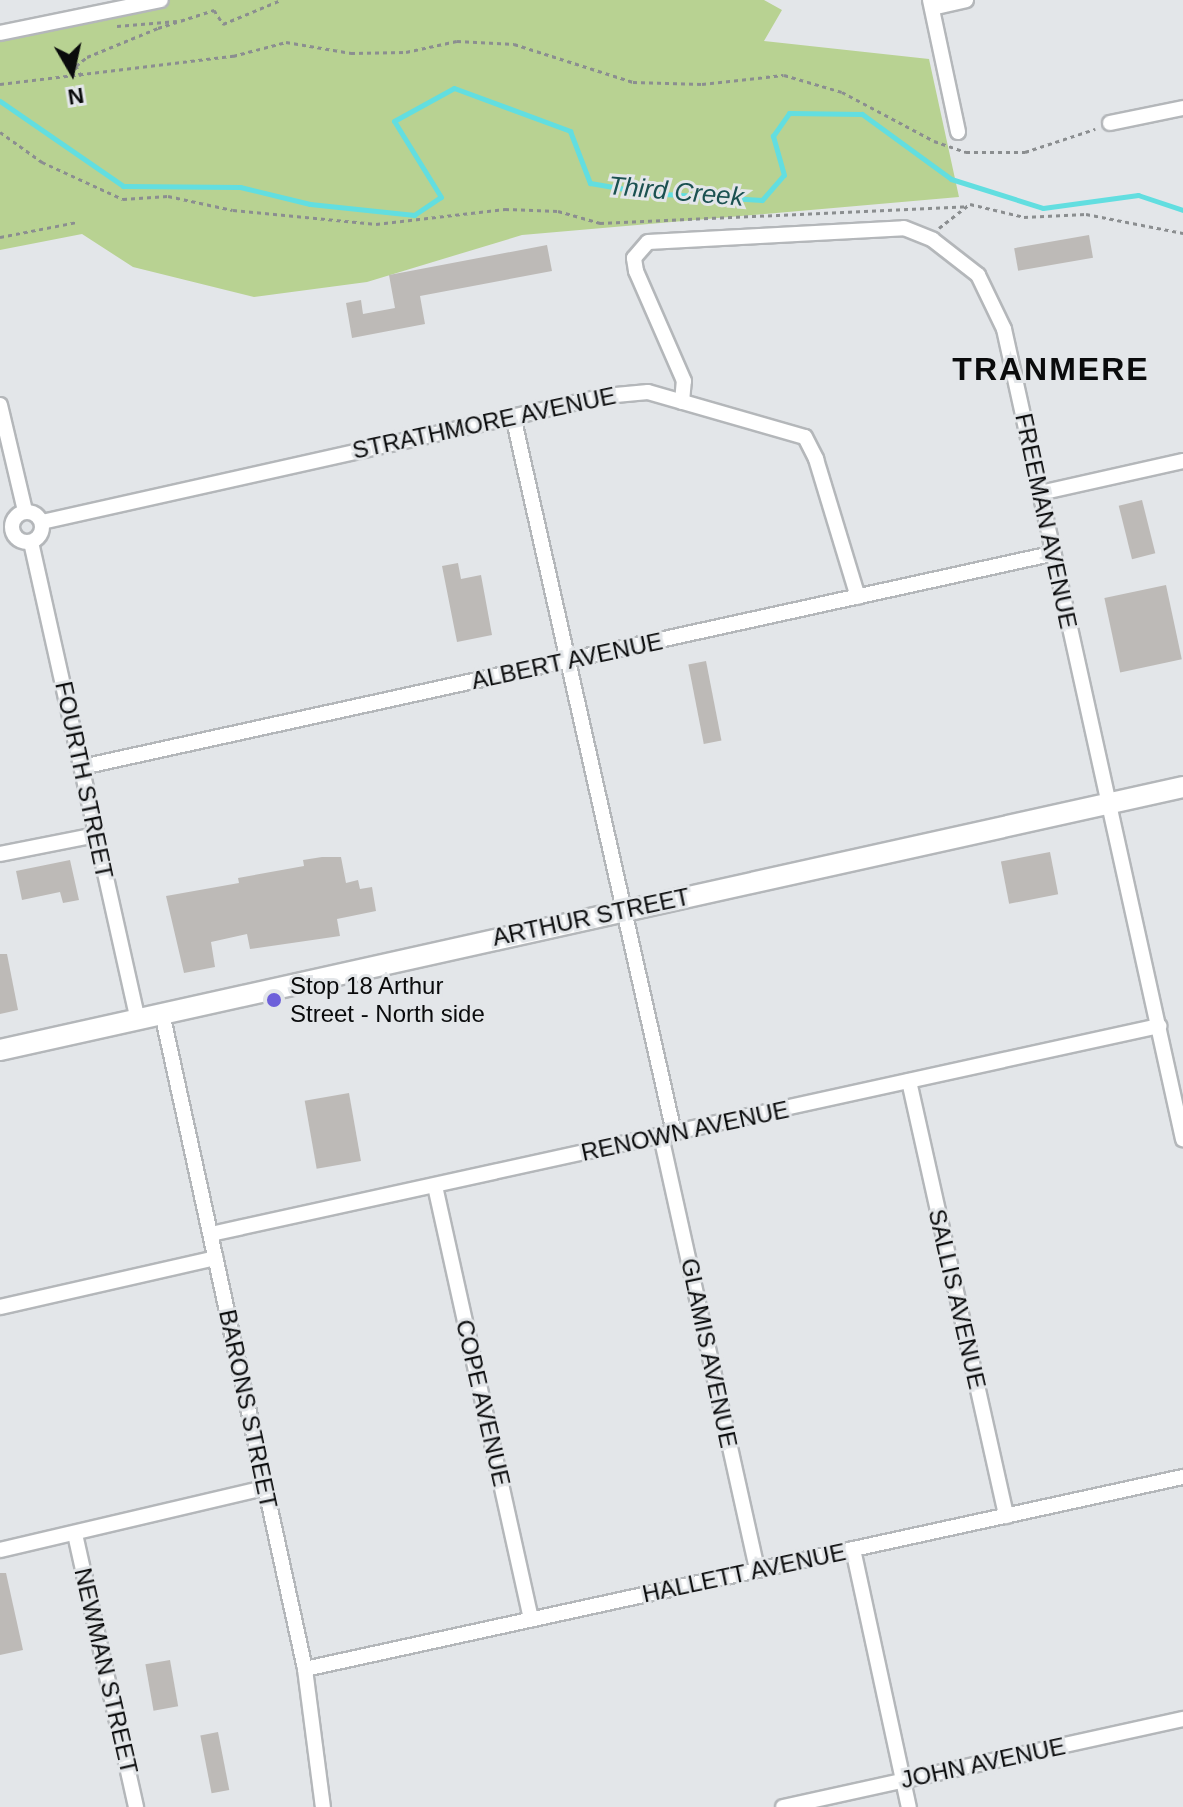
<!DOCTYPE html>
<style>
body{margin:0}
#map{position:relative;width:1183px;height:1807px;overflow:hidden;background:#e3e6e9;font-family:Helvetica,sans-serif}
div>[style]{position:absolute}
.green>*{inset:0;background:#b8d292}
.stream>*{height:5px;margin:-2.5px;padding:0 2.5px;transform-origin:2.5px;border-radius:2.5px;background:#62dee0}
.building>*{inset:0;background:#bdbab7;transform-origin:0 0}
.path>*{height:3px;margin-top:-1.5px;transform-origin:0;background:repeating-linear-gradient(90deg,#8b8e90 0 4px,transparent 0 8px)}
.roads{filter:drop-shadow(2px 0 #b4b7ba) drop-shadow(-2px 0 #b4b7ba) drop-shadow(0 2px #b4b7ba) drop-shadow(0 -2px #b4b7ba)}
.street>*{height:14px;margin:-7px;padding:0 7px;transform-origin:7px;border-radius:7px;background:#fff}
.street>.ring{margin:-7px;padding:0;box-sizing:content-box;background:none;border:14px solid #fff;border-radius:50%}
.secondary>*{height:20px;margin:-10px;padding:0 10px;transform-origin:10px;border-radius:10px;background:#fff}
.dots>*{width:22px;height:22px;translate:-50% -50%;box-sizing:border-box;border:4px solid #e3e6e9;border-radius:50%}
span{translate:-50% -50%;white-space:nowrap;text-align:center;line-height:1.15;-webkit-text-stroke:6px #e3e6e9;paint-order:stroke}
.street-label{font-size:24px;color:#0a0b0c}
.poi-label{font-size:24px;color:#0a0b0c}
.left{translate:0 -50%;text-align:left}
.water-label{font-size:26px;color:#1b5151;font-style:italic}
.district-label{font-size:32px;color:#0a0b0c;font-weight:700;letter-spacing:2px}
.north{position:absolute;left:32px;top:32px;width:80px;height:80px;-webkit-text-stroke:6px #e3e6e9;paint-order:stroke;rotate:171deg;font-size:22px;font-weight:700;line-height:32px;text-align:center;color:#0a0b0c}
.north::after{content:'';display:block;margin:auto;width:28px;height:36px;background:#0a0b0c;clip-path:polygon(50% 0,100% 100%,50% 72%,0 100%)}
</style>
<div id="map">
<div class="green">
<i style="clip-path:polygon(162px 0,764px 0,782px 10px,764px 41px,929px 59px,959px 197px,522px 235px,367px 282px,254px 297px,133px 267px,82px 234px,0 250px,0 33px)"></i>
</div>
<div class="stream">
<i style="left:0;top:101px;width:150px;rotate:34.6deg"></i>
<i style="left:123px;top:186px;width:117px;rotate:0.5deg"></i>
<i style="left:240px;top:187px;width:72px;rotate:13.7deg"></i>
<i style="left:310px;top:204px;width:105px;rotate:6deg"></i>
<i style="left:414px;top:215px;width:32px;rotate:-34deg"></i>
<i style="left:441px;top:197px;width:89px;rotate:-121.7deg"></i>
<i style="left:394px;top:121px;width:68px;rotate:-28.8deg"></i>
<i style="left:454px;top:88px;width:124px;rotate:20.3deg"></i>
<i style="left:570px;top:131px;width:56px;rotate:69deg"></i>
<i style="left:590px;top:183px;width:59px;rotate:9.8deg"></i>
<i style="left:648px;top:193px;width:114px;rotate:3.5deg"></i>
<i style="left:762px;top:200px;width:33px;rotate:-49deg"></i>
<i style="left:784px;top:175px;width:41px;rotate:-105.8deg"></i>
<i style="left:773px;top:136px;width:28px;rotate:-55deg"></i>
<i style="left:789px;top:113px;width:73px;rotate:0.8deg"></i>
<i style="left:862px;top:114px;width:110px;rotate:36.1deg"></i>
<i style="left:951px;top:179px;width:96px;rotate:17.5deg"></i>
<i style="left:1043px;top:208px;width:96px;rotate:-7.8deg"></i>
<i style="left:1138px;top:195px;width:47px;rotate:18.4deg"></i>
</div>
<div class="building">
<i style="left:1089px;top:235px;width:23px;height:76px;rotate:80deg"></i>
<i style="clip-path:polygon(547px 245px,552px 271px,420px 296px,425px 324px,352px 338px,346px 303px,361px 300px,363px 314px,395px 308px,389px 275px)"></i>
<i style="left:1142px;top:500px;width:55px;height:24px;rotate:76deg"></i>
<i style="clip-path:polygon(458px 563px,461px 579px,481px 575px,492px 635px,457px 642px,442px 566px)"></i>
<i style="left:1166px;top:585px;width:76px;height:63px;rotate:78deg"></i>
<i style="left:706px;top:661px;width:81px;height:18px;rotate:79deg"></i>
<i style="left:1050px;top:852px;width:43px;height:50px;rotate:79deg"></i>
<i style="clip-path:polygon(322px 857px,341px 857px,346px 883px,358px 880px,360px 889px,372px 887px,376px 911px,337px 919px,340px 936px,250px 949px,247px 934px,211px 942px,215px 967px,184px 973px,166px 896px,239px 883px,238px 878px,304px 866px,303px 860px)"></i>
<i style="clip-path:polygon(70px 860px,79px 900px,63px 903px,60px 892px,22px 900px,16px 871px)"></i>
<i style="clip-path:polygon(0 954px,7px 954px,18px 1010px,0 1014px)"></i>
<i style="left:349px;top:1093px;width:69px;height:45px;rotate:80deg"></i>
<i style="clip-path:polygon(0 1573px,6px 1573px,23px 1650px,0 1655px)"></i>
<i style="left:170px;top:1660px;width:47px;height:25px;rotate:80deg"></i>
<i style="left:218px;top:1732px;width:59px;height:18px;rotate:79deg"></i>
</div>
<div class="path">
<i style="left:117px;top:26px;width:60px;rotate:-4.8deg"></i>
<i style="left:81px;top:76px;width:11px;rotate:-117deg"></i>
<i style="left:76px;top:66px;width:14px;rotate:-39deg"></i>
<i style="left:87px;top:57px;width:77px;rotate:-22.2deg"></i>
<i style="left:158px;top:28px;width:59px;rotate:-17.8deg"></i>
<i style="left:214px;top:10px;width:17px;rotate:57deg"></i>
<i style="left:223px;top:24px;width:63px;rotate:-22.5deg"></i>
<i style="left:0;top:84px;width:235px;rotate:-6.9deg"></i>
<i style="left:233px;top:56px;width:55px;rotate:-14.8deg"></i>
<i style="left:286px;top:42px;width:66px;rotate:9.6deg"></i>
<i style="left:351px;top:53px;width:55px;rotate:-1deg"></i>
<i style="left:406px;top:52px;width:52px;rotate:-12.2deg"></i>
<i style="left:457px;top:41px;width:57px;rotate:3deg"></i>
<i style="left:514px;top:44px;width:125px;rotate:17.7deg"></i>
<i style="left:633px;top:82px;width:69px;rotate:1.7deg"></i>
<i style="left:702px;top:84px;width:82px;rotate:-6.3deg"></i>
<i style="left:784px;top:75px;width:60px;rotate:16.3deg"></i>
<i style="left:842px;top:92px;width:104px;rotate:28deg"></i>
<i style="left:934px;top:141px;width:34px;rotate:19deg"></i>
<i style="left:966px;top:152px;width:59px"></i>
<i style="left:1025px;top:152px;width:74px;rotate:-18.2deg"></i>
<i style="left:0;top:132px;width:52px;rotate:35.5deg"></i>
<i style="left:42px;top:162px;width:89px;rotate:24.6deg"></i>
<i style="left:123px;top:199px;width:45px;rotate:-3.8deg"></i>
<i style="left:168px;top:196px;width:66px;rotate:12.2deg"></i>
<i style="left:233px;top:210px;width:144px;rotate:5.6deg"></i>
<i style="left:376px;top:224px;width:130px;rotate:-6.6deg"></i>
<i style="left:505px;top:209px;width:53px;rotate:2.2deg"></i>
<i style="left:558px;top:211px;width:44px;rotate:15.9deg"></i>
<i style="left:600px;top:223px;width:368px;rotate:-2.6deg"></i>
<i style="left:939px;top:228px;width:39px;rotate:-38deg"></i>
<i style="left:970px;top:204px;width:56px;rotate:13.5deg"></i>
<i style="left:1024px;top:217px;width:62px;rotate:-2.8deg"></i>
<i style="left:1086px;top:214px;width:99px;rotate:11.1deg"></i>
<i style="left:0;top:237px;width:78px;rotate:-11deg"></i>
</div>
<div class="roads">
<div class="street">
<i style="left:930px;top:0;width:135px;rotate:78deg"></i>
<i style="left:932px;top:8px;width:35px;rotate:-13deg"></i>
<i style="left:0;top:33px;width:164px;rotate:-11.6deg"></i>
<i style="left:1110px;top:123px;width:75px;rotate:-11.6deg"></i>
<i style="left:682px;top:402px;width:21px;rotate:-85deg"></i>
<i style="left:684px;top:381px;width:120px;rotate:-113.6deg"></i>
<i style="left:636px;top:271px;width:13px;rotate:-99deg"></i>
<i style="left:634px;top:258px;width:21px;rotate:-49deg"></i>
<i style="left:648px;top:242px;width:256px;rotate:-3.1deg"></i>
<i style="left:904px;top:228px;width:31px;rotate:22deg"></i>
<i style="left:933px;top:240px;width:57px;rotate:37.9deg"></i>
<i style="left:978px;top:275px;width:60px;rotate:64.3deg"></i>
<i style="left:1004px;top:329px;width:830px;rotate:77.54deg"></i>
<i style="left:0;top:405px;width:109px;rotate:76.7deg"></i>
<i style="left:513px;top:416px;width:735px;rotate:77.34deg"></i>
<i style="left:1040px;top:493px;width:147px;rotate:-12.6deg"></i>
<i class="ring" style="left:12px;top:512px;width:16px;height:16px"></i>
<i style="left:42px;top:522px;width:577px;rotate:-12.61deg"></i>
<i style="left:605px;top:396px;width:43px;rotate:-5.3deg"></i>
<i style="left:648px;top:392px;width:163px;rotate:16deg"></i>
<i style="left:805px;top:437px;width:25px;rotate:63deg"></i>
<i style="left:816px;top:459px;width:144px;rotate:73.1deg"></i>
<i style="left:31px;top:542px;width:489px;rotate:77.4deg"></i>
<i style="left:82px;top:767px;width:992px;rotate:-12.4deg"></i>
<i style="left:0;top:854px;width:98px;rotate:-11.2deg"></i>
<i style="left:162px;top:1013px;width:671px;rotate:77.7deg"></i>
<i style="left:305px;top:1669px;width:139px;rotate:82.6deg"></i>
<i style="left:909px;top:1081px;width:446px;rotate:77.4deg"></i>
<i style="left:661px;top:1136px;width:444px;rotate:77.5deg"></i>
<i style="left:435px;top:1186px;width:444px;rotate:77.5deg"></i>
<i style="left:211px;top:1234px;width:971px;rotate:-12.38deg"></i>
<i style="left:0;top:1307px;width:221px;rotate:-12.8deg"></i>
<i style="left:75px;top:1534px;width:280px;rotate:77.4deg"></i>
<i style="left:853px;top:1549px;width:264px;rotate:77.8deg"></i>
<i style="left:0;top:1550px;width:272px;rotate:-13.2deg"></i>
<i style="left:305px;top:1669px;width:899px;rotate:-12.34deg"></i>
<i style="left:783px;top:1807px;width:410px;rotate:-12.4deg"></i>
</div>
<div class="secondary">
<i style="left:0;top:1050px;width:1212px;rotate:-12.53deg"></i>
</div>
</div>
<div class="dots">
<i style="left:274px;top:1000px;background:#6d60da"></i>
</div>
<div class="street-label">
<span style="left:484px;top:423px;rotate:-12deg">STRATHMORE AVENUE</span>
<span style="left:1046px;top:521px;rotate:78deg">FREEMAN AVENUE</span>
<span style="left:567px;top:661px;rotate:-12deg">ALBERT AVENUE</span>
<span style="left:84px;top:780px;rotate:78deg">FOURTH STREET</span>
<span style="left:591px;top:917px;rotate:-12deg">ARTHUR STREET</span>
<span style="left:685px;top:1131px;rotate:-12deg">RENOWN AVENUE</span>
<span style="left:957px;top:1299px;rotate:77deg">SALLIS AVENUE</span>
<span style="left:709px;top:1353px;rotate:78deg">GLAMIS AVENUE</span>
<span style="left:483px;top:1403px;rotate:77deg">COPE AVENUE</span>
<span style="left:248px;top:1409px;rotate:78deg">BARONS STREET</span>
<span style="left:744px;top:1573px;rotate:-12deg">HALLETT AVENUE</span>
<span style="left:106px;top:1671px;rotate:77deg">NEWMAN STREET</span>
<span style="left:983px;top:1763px;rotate:-12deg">JOHN AVENUE</span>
</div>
<div class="poi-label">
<span class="left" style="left:290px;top:1000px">Stop 18 Arthur<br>Street - North side</span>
</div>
<div class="water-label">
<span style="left:676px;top:192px;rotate:5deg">Third Creek</span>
</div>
<div class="district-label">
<span style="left:1051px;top:369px">TRANMERE</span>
</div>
<div class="north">N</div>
</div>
